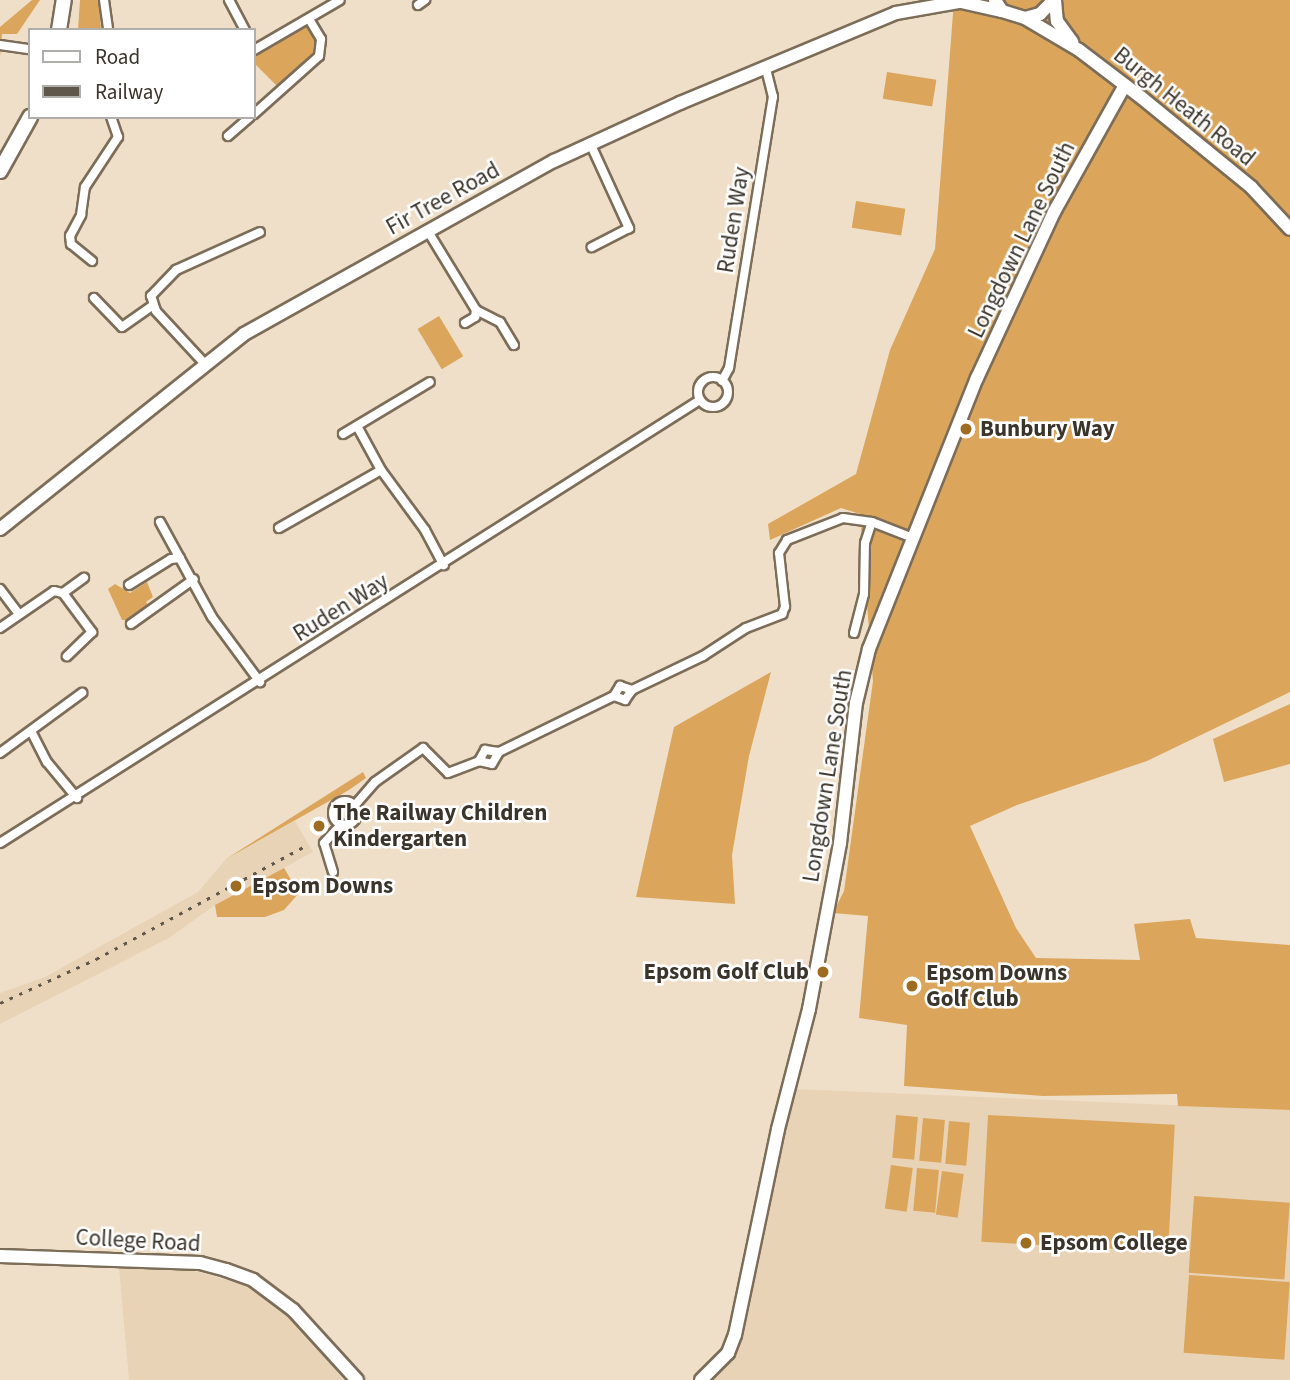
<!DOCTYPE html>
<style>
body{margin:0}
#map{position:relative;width:1290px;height:1380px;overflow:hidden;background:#f0dfc8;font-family:"Source Sans 3",sans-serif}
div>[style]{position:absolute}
.built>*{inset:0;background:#e9d3b7}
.green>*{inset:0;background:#dba65b;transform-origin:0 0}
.roads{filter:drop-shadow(2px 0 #7c6d59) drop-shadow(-2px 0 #7c6d59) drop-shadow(0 2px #7c6d59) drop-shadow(0 -2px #7c6d59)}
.minor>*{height:8px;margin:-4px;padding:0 4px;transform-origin:4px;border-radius:4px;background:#fff}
.minor>.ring{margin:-4px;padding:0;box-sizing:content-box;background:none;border:8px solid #fff;border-radius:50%}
.secondary>*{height:12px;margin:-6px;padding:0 6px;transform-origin:6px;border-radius:6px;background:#fff}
.primary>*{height:12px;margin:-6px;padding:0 6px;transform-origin:6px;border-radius:6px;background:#fff}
.trunk>*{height:14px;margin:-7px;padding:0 7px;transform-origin:7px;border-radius:7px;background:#fff}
.rail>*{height:2.5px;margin-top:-1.25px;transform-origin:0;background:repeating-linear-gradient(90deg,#60574b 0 3.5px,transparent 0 10.5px)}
.dots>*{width:19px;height:19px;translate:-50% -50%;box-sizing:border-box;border:4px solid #fff;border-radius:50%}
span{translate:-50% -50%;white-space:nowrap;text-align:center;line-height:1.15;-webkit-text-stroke:5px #fff;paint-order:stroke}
.street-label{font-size:23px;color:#3a342b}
.poi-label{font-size:23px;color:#3a342b;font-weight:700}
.left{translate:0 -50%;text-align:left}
.right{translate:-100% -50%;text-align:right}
.legend{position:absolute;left:28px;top:28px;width:228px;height:91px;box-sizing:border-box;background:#fff;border:2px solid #b0aeaa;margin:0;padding:9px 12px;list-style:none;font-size:21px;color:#3a342b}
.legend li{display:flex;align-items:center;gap:14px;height:35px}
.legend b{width:35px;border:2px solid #b0aeaa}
</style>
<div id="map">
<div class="built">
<i style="clip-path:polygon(295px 821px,313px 852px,215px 905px,169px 938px,0 1024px,0 993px,45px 977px,198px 892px,226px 859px)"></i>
<i style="clip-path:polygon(795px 1089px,1290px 1110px,1290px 1380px,707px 1380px,738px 1349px)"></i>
<i style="clip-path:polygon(119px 1268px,194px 1271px,249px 1286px,304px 1329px,343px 1380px,129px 1380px)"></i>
</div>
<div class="green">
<i style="clip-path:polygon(32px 0,40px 0,17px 34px,2px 34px,0 57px,0 27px)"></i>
<i style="clip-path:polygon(80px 0,99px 0,101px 30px,78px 30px)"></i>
<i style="clip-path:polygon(954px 0,1290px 0,1290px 692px,1147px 761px,1017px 805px,970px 826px,1016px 928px,1036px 958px,1140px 960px,1134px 924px,1190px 919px,1196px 938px,1290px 945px,1290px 1110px,1178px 1106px,1177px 1094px,1043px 1096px,904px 1086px,907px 1025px,859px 1018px,868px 916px,833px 913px,844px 891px,873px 681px,860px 514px,841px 508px,770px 540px,768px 524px,856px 474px,890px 350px,935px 249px)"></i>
<i style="clip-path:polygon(309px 19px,322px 48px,282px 91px,254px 63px,254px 50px)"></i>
<i style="left:887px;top:72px;width:50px;height:27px;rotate:9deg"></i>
<i style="left:856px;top:201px;width:50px;height:27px;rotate:9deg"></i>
<i style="left:439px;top:316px;width:47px;height:25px;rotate:59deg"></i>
<i style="clip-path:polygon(147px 582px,153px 597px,146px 602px,150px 608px,132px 620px,122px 620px,108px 589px,115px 584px,130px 593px)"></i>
<i style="clip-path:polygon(771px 672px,749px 756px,732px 855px,735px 904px,636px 897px,674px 727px)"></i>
<i style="clip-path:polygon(1290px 704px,1290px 764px,1224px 782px,1213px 739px)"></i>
<i style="clip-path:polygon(363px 772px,366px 778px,349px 790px,226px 859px)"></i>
<i style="clip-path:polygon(284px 868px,299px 893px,284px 910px,265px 917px,217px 917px,215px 905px)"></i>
<i style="left:896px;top:1115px;width:22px;height:43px;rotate:5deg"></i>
<i style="left:988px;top:1115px;width:187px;height:127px;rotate:3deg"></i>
<i style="left:923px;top:1118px;width:22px;height:43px;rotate:5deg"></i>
<i style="left:949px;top:1121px;width:21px;height:43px;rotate:5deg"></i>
<i style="left:891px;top:1165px;width:22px;height:44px;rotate:8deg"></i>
<i style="left:917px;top:1168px;width:22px;height:43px;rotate:5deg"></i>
<i style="left:942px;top:1171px;width:22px;height:44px;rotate:8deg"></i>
<i style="left:1194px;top:1196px;width:96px;height:77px;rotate:4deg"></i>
<i style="left:1189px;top:1275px;width:101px;height:78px;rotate:4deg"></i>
</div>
<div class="roads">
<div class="minor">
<i style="left:104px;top:0;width:30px;rotate:82deg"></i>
<i style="left:229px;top:0;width:34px;rotate:62deg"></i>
<i style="left:418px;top:5px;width:9px;rotate:-36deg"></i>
<i style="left:0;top:45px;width:30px;rotate:8deg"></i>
<i style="left:254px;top:50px;width:99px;rotate:-30.2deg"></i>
<i style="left:254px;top:114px;width:87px;rotate:-41.7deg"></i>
<i style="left:319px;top:56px;width:17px;rotate:-83deg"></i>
<i style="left:321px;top:39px;width:23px;rotate:-121deg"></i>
<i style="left:228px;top:136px;width:29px;rotate:-41deg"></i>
<i style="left:590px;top:143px;width:94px;rotate:65.4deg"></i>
<i style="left:629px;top:228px;width:42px;rotate:152.8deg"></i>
<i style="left:429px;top:233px;width:90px;rotate:58.6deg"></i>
<i style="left:476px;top:310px;width:27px;rotate:27deg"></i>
<i style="left:500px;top:322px;width:27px;rotate:59deg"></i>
<i style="left:92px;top:261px;width:27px;rotate:-141deg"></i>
<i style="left:71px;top:244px;width:8px;rotate:-97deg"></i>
<i style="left:70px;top:236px;width:24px;rotate:-62deg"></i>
<i style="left:81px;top:215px;width:28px;rotate:-82deg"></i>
<i style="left:85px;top:187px;width:60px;rotate:-56.6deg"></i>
<i style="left:118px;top:137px;width:21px;rotate:-109deg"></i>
<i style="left:94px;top:298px;width:40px;rotate:46deg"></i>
<i style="left:122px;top:327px;width:37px;rotate:-35deg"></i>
<i style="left:465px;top:323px;width:12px;rotate:-31deg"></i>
<i style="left:475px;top:317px;width:7px;rotate:-82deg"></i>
<i style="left:205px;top:364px;width:72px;rotate:-132.8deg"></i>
<i style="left:156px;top:311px;width:16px;rotate:-108deg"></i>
<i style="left:151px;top:296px;width:36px;rotate:-46deg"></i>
<i style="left:176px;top:270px;width:92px;rotate:-24.3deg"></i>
<i class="ring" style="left:698px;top:377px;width:22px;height:22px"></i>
<i style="left:722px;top:381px;width:15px;rotate:-62deg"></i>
<i style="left:729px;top:368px;width:275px;rotate:-80.8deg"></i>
<i style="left:773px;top:97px;width:32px;rotate:-104deg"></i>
<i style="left:357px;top:426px;width:50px;rotate:61.4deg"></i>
<i style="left:343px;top:434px;width:101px;rotate:-30.9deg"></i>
<i style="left:160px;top:522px;width:108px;rotate:61.3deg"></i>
<i style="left:212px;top:617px;width:81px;rotate:53.6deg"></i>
<i style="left:279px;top:528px;width:117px;rotate:-29.6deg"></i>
<i style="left:381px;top:470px;width:74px;rotate:53.7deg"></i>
<i style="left:425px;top:530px;width:40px;rotate:62deg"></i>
<i style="left:129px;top:585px;width:49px;rotate:-31.8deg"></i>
<i style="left:171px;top:559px;width:9px;rotate:-6deg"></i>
<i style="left:0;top:589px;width:30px;rotate:53deg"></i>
<i style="left:63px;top:593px;width:49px;rotate:53.4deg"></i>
<i style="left:92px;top:632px;width:35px;rotate:136deg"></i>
<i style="left:131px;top:624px;width:77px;rotate:-35.5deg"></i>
<i style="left:0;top:628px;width:65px;rotate:-34.4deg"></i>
<i style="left:54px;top:591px;width:9px;rotate:13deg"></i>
<i style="left:63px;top:593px;width:26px;rotate:-36deg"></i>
<i style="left:854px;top:633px;width:40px;rotate:-75.6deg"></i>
<i style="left:864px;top:594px;width:51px;rotate:-88.9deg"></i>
<i style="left:865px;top:543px;width:22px;rotate:-72deg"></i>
<i style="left:614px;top:696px;width:12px;rotate:20deg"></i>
<i style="left:625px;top:700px;width:12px;rotate:-55deg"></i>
<i style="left:632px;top:690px;width:79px;rotate:-25.6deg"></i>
<i style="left:703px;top:656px;width:51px;rotate:-33.1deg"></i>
<i style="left:746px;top:628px;width:39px;rotate:-21deg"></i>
<i style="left:782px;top:614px;width:8px;rotate:-67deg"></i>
<i style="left:785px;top:607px;width:54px;rotate:-96.3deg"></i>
<i style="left:779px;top:553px;width:15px;rotate:-58deg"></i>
<i style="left:787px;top:540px;width:60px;rotate:-21.4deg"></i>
<i style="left:843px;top:518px;width:29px;rotate:8deg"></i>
<i style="left:872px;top:522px;width:44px;rotate:21.3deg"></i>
<i style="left:31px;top:731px;width:35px;rotate:63deg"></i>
<i style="left:47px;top:762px;width:47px;rotate:50.2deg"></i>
<i style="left:0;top:753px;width:102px;rotate:-36.2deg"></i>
<i style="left:479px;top:761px;width:13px;rotate:13deg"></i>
<i style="left:492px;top:764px;width:14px;rotate:-60deg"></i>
<i style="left:499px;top:752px;width:128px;rotate:-26deg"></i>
<i style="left:614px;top:696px;width:12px;rotate:-59deg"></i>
<i style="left:620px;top:686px;width:13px;rotate:18deg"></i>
<i class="ring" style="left:333px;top:801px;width:16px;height:16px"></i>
<i style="left:355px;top:805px;width:30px;rotate:-49deg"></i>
<i style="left:375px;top:782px;width:59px;rotate:-35.3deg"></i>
<i style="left:423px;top:748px;width:35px;rotate:45deg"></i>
<i style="left:448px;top:773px;width:33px;rotate:-21deg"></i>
<i style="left:479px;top:761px;width:13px;rotate:-61deg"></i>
<i style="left:485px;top:750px;width:14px;rotate:8deg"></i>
<i style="left:0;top:843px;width:828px;rotate:-32.33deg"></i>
<i style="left:333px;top:872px;width:30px;rotate:-107deg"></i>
<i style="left:324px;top:843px;width:25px;rotate:-47deg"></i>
</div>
<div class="secondary">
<i style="left:995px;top:0;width:13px;rotate:58deg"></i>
<i style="left:1002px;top:11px;width:24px;rotate:17deg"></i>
<i style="left:1025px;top:18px;width:16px;rotate:-15deg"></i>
<i style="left:1040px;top:14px;width:20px;rotate:-45deg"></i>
<i style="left:1055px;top:0;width:21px;rotate:85deg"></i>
<i style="left:1057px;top:21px;width:26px;rotate:54deg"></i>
<i style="left:961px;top:2px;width:42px;rotate:12.4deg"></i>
<i style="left:1025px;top:18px;width:63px;rotate:30.7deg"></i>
<i style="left:1079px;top:50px;width:79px;rotate:37.3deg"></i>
<i style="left:1142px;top:98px;width:141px;rotate:39.2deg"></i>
<i style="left:1251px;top:187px;width:57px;rotate:47.1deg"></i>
<i style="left:0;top:529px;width:312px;rotate:-38.6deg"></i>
<i style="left:244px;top:334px;width:355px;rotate:-29.2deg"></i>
<i style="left:554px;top:161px;width:139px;rotate:-24.7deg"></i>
<i style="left:680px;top:103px;width:234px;rotate:-22.6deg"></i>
<i style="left:896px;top:13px;width:75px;rotate:-10deg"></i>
<i style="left:701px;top:1380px;width:38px;rotate:-45deg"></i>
<i style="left:728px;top:1353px;width:19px;rotate:-69deg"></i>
<i style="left:735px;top:1335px;width:210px;rotate:-78.2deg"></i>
<i style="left:778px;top:1129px;width:124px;rotate:-75.5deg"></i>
<i style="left:809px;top:1009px;width:169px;rotate:-79.4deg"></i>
<i style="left:840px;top:843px;width:141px;rotate:-83.5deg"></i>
<i style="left:856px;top:703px;width:56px;rotate:-76.5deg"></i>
<i style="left:869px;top:649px;width:292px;rotate:-68.3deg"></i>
<i style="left:977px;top:378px;width:183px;rotate:-65.1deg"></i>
<i style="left:1054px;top:212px;width:145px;rotate:-60.8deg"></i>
</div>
<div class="primary">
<i style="left:0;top:1256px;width:200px;rotate:2deg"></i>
<i style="left:200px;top:1263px;width:27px;rotate:15deg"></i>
<i style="left:226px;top:1270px;width:29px;rotate:20deg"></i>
<i style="left:253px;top:1280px;width:50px;rotate:36.9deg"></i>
<i style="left:293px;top:1310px;width:95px;rotate:47.6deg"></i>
</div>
<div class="trunk">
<i style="left:59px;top:30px;width:30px;rotate:-81deg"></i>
<i style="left:0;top:171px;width:62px;rotate:-60.9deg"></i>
</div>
</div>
<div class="rail">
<i style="left:0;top:1003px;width:106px;rotate:-24.6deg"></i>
<i style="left:96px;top:959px;width:240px;rotate:-28.4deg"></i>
</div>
<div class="dots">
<i style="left:966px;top:429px;background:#9d6c20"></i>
<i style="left:319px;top:826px;background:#9d6c20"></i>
<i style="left:236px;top:886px;background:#9d6c20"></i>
<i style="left:823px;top:972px;background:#9d6c20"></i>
<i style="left:912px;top:986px;background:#9d6c20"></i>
<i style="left:1026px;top:1243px;background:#9d6c20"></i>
</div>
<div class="street-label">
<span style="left:1184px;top:107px;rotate:39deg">Burgh Heath Road</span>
<span style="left:443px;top:199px;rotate:-29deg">Fir Tree Road</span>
<span style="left:734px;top:220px;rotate:-81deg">Ruden Way</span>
<span style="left:1022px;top:240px;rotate:-64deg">Longdown Lane South</span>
<span style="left:341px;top:608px;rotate:-32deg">Ruden Way</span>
<span style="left:828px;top:776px;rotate:-81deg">Longdown Lane South</span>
<span style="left:138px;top:1241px;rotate:3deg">College Road</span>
</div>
<div class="poi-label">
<span class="left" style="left:980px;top:429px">Bunbury Way</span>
<span class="left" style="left:333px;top:826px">The Railway Children<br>Kindergarten</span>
<span class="left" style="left:252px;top:886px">Epsom Downs</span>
<span class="right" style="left:809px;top:972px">Epsom Golf Club</span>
<span class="left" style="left:926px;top:986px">Epsom Downs<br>Golf Club</span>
<span class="left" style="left:1040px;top:1243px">Epsom College</span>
</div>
<ul class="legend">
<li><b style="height:9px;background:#fff"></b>Road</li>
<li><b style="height:9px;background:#60574b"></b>Railway</li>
</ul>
</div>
